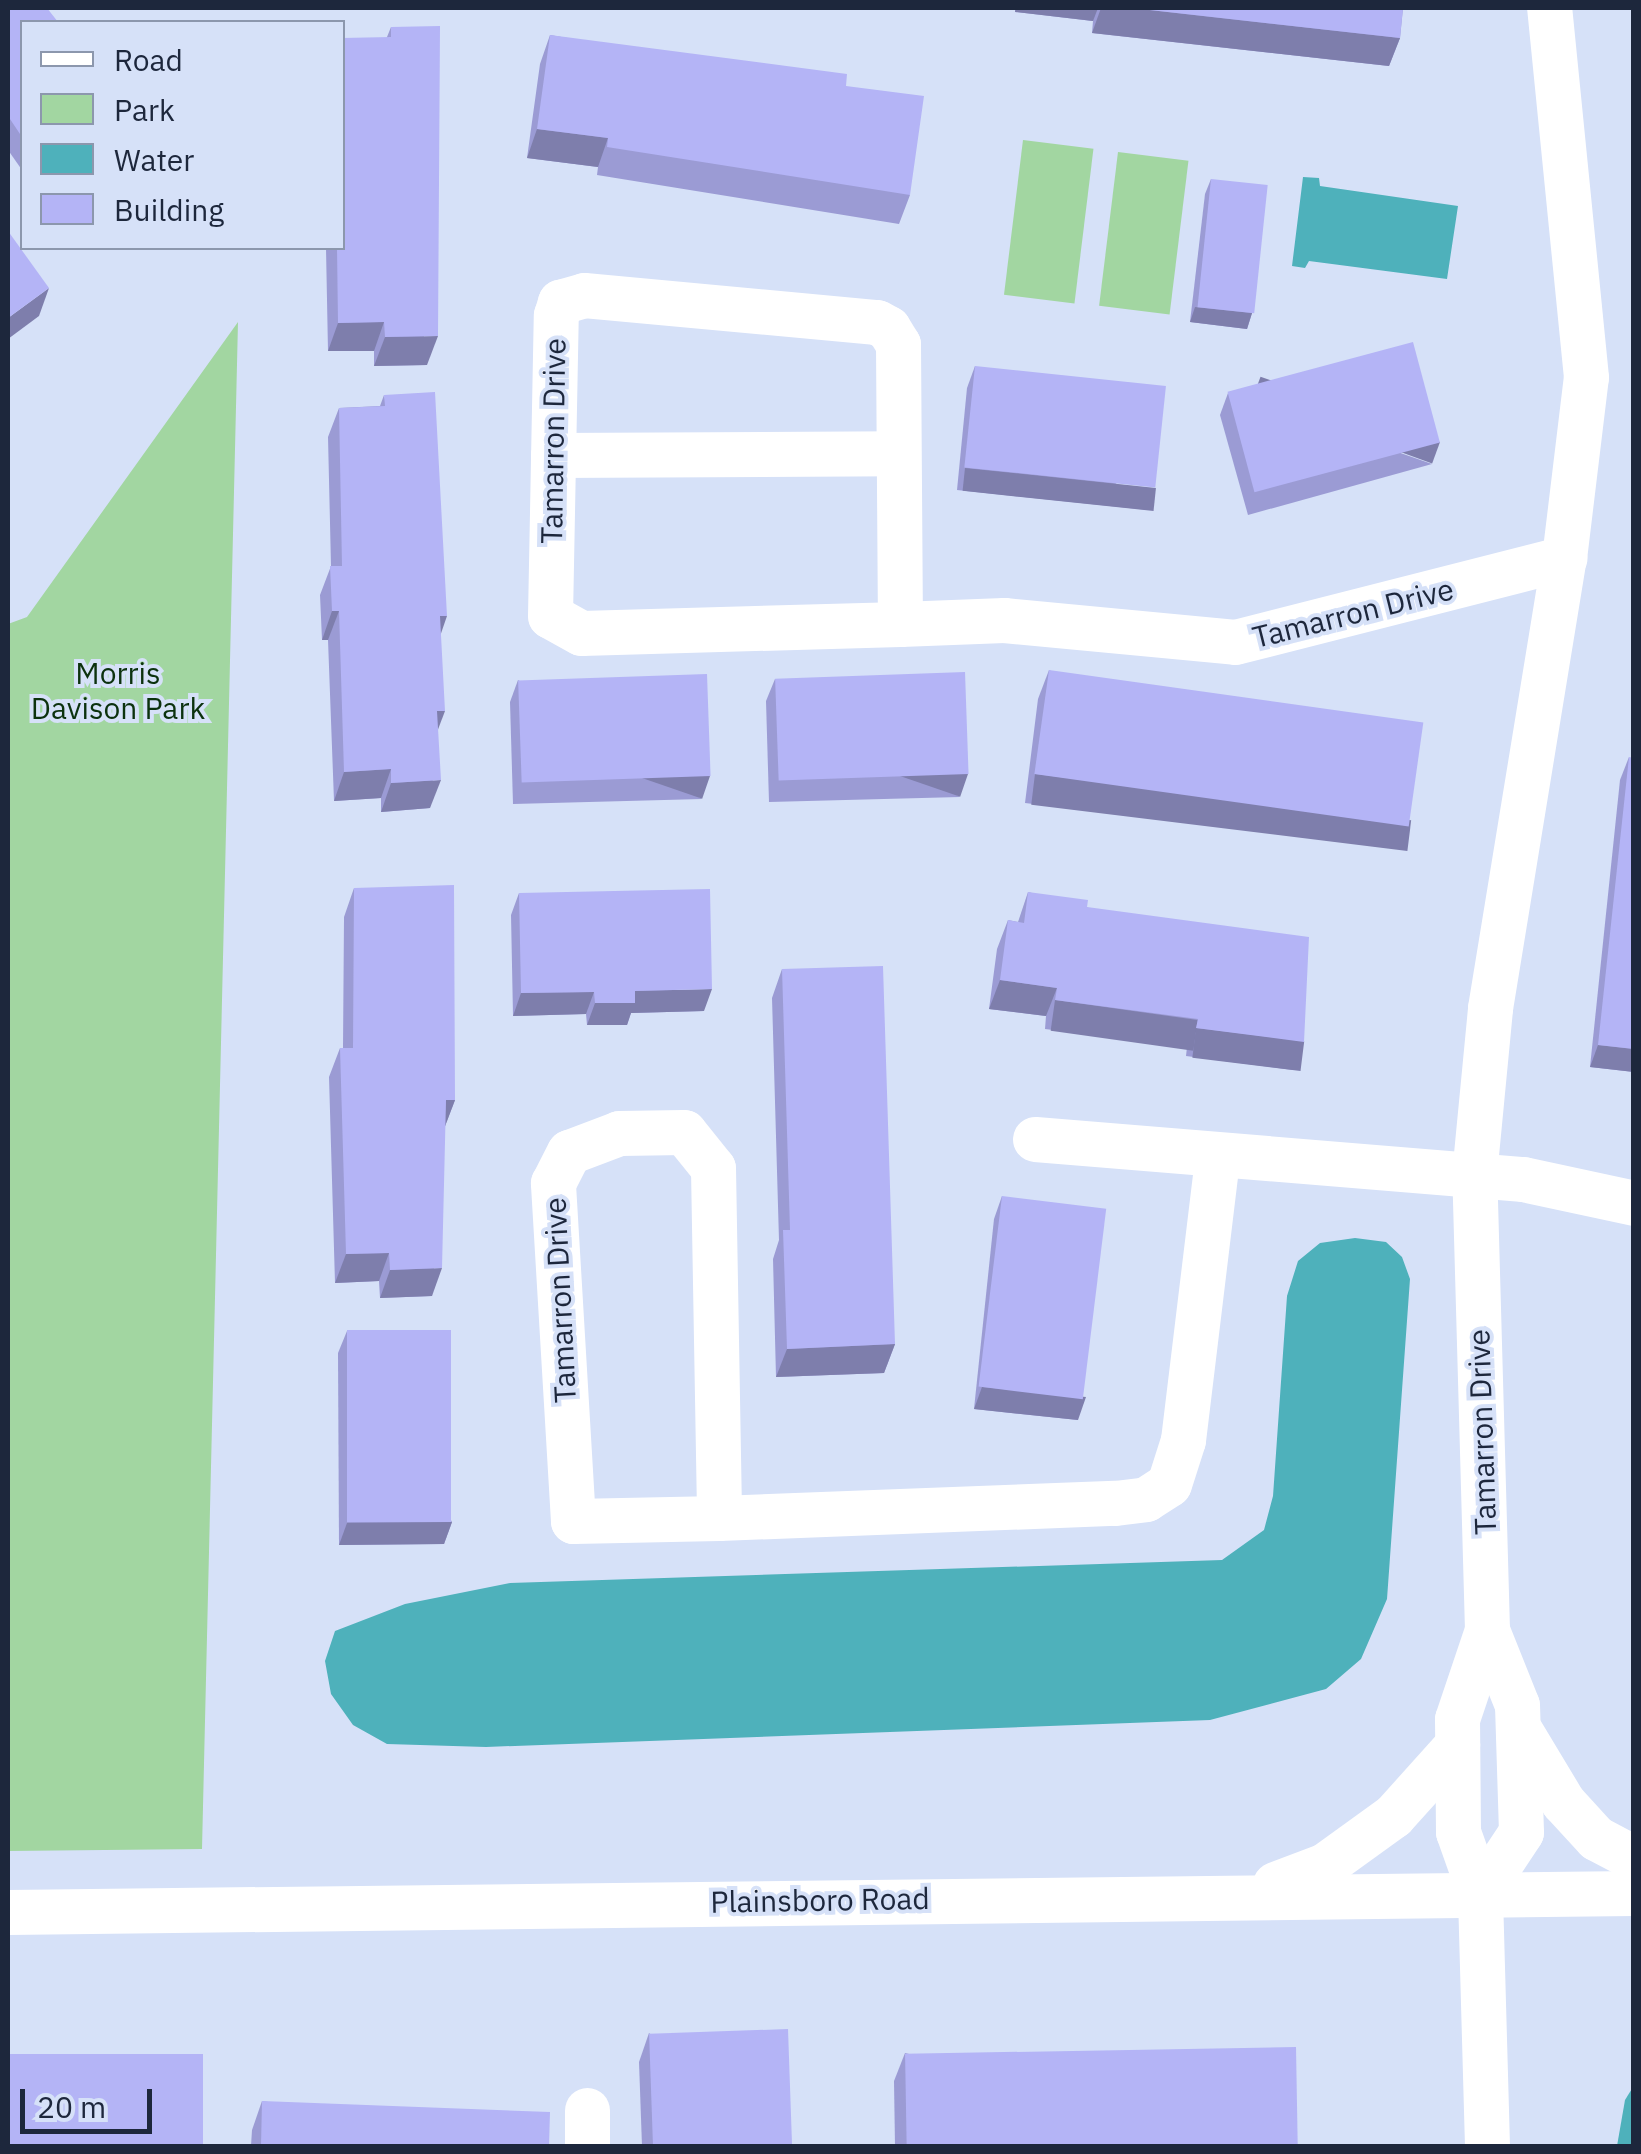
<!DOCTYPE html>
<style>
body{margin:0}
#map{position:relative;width:1641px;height:2154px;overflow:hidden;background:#d6e1f8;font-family:"IBM Plex Sans",sans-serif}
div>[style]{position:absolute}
.green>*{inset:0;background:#a2d6a1;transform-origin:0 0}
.water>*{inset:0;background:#4eb1bb}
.minor>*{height:45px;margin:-22.5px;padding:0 22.5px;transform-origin:22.5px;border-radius:22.5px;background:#fff}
.wall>*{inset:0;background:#9b9bd4}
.shaded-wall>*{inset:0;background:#7e7eac;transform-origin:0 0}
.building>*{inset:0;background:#b4b4f6;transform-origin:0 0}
span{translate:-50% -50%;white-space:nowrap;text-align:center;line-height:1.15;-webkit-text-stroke:8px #d6e1f8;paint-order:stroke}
.street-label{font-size:30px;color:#1d273c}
.park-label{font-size:30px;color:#0c320e}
.frame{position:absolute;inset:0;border:10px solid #1d273c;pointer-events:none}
.legend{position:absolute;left:20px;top:20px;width:325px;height:230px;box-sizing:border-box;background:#d6e1f8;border:2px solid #8c97ad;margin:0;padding:12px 18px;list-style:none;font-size:30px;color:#1d273c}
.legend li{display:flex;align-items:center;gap:20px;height:50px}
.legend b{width:50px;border:2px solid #8c97ad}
.scale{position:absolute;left:20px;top:2089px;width:132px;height:45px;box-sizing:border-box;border:5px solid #1d273c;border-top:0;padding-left:12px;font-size:30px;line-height:35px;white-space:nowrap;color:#1d273c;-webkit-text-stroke:8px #d6e1f8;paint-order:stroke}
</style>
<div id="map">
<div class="green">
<i style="left:1023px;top:140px;width:71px;height:156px;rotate:7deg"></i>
<i style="left:1118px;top:152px;width:71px;height:155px;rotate:7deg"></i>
<i style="clip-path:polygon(238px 322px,202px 1849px,8px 1851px,8px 624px,27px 617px)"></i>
</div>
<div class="water">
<i style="clip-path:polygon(1303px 177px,1319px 178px,1320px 186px,1458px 206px,1447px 279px,1309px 261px,1305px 268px,1292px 266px)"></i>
<i style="clip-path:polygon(1355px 1238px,1386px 1242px,1402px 1257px,1410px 1279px,1387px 1599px,1361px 1659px,1326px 1689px,1210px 1720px,486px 1747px,387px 1744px,353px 1725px,331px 1694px,325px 1661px,335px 1631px,405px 1604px,510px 1583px,1222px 1560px,1264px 1530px,1273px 1496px,1287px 1296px,1298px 1261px,1320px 1243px)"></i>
<i style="clip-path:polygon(1633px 2087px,1633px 2146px,1617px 2146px,1625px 2100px)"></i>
</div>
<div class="minor">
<i style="left:584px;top:295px;width:294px;rotate:5.3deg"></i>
<i style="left:877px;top:322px;width:13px;rotate:29deg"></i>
<i style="left:888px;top:328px;width:19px;rotate:58deg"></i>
<i style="left:898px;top:344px;width:280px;rotate:89.6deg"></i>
<i style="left:900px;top:624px;width:319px;rotate:178.4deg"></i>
<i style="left:581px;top:633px;width:35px;rotate:-151deg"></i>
<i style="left:550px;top:616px;width:301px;rotate:-88.9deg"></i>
<i style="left:556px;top:315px;width:14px;rotate:-73deg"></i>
<i style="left:560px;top:302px;width:25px;rotate:-16deg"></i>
<i style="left:553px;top:455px;width:345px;rotate:-0.3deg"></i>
<i style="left:900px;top:624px;width:104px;rotate:-2.2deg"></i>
<i style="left:1004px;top:620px;width:232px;rotate:5.4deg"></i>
<i style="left:1235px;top:642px;width:340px;rotate:-14.3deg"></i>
<i style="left:684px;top:1132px;width:46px;rotate:51.1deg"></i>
<i style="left:713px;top:1168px;width:350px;rotate:89deg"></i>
<i style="left:719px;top:1518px;width:146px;rotate:178.8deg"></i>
<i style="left:573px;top:1521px;width:339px;rotate:-93.4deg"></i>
<i style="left:553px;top:1183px;width:35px;rotate:-63deg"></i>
<i style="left:569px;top:1152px;width:53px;rotate:-20.8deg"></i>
<i style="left:619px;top:1133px;width:65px;rotate:-0.9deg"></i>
<i style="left:1035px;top:1139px;width:490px;rotate:4.7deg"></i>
<i style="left:1523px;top:1179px;width:114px;rotate:12.2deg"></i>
<i style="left:719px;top:1518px;width:396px;rotate:-2.2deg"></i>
<i style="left:1115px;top:1503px;width:31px;rotate:-7deg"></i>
<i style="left:1146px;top:1499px;width:27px;rotate:-33deg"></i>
<i style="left:1169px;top:1484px;width:46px;rotate:-72.3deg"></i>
<i style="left:1183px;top:1440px;width:284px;rotate:-83.1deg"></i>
<i style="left:1521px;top:1732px;width:82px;rotate:59deg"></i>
<i style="left:1563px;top:1802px;width:49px;rotate:47.5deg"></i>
<i style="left:1596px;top:1838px;width:43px;rotate:27.8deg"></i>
<i style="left:1275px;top:1884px;width:53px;rotate:-20.8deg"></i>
<i style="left:1325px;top:1865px;width:84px;rotate:-35.8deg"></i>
<i style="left:1393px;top:1816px;width:96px;rotate:-48deg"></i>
<i style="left:1480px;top:1894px;width:74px;rotate:-56.5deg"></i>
<i style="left:1521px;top:1832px;width:127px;rotate:-91.8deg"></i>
<i style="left:1517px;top:1705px;width:81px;rotate:-111.8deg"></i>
<i style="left:1487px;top:1630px;width:455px;rotate:-91.6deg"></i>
<i style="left:1474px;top:1175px;width:168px;rotate:-84.5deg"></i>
<i style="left:1490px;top:1008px;width:456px;rotate:-80.7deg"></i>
<i style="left:1564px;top:558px;width:182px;rotate:-83.1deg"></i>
<i style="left:1586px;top:377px;width:371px;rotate:-95.7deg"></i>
<i style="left:8px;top:1912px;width:1626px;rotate:-0.67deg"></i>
<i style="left:587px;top:2146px;width:36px;rotate:-90deg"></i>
<i style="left:1487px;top:2146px;width:252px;rotate:-91.6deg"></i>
<i style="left:1480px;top:1894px;width:66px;rotate:-109.5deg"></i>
<i style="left:1458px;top:1832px;width:113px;rotate:-90.5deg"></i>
<i style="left:1457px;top:1719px;width:94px;rotate:-71.4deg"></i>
</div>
<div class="wall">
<i style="clip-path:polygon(8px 8px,22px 22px,22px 170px,8px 150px)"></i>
<i style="clip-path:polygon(1015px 8px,1403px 8px,1400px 38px,1389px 66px,1092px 33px,1093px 21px,1015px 12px)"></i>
<i style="clip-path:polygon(391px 27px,427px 365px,374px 366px,374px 351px,328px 351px,326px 248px,342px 248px,387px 37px)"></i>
<i style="clip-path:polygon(550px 35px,846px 86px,910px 195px,899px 224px,597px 175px,598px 167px,527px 158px,540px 64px)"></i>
<i style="clip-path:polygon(1211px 179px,1252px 313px,1247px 329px,1190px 322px,1205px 194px)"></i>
<i style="clip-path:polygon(975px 366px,1148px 510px,957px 490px,967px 388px)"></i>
<i style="clip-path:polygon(1228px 393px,1432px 464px,1248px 515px,1220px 415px)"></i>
<i style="clip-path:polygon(384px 395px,441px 634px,438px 729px,430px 808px,381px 812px,381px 798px,334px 801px,328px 640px,322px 640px,320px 595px,331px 566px,328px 437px,339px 408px,380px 406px)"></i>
<i style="clip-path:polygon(1049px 670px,1400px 849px,1025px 803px,1038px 699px)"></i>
<i style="clip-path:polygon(775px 679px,960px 797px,769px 802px,766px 701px)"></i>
<i style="clip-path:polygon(518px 680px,702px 799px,513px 804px,510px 702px)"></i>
<i style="clip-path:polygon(1629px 757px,1634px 1072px,1590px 1067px,1620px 780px)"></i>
<i style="clip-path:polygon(354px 888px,455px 1100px,445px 1126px,432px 1296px,380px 1298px,379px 1281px,335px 1283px,329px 1077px,340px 1048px,343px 1048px,344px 917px)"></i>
<i style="clip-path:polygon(1028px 892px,1087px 907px,1304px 1042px,1293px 1070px,1186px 1056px,1187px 1047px,1045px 1029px,1046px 1016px,989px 1009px,997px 949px,1008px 920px,1018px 922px)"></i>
<i style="clip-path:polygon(519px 893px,704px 1011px,631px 1013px,627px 1025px,587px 1025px,586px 1014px,513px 1016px,511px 915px)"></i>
<i style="clip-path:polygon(782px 969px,895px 1344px,884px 1373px,776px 1377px,773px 1259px,779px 1240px,772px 998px)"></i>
<i style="clip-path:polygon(1002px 1196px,1078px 1420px,974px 1409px,994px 1219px)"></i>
<i style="clip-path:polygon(347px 1331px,452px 1522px,444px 1544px,339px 1545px,338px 1353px)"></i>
<i style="clip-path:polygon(649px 2033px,792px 2146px,642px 2146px,639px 2062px)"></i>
<i style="clip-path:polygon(905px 2053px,1298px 2146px,895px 2146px,894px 2081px)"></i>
<i style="clip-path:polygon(262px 2101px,549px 2146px,251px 2146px,252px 2130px)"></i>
</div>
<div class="shaded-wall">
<i style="clip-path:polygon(1016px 8px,1098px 8px,1093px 21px,1015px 12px)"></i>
<i style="clip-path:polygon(1101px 8px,1132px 8px,1400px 38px,1389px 66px,1092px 33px)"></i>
<i style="clip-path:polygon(537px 129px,608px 138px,598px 167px,527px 158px)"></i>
<i style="clip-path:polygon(49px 288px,39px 316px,8px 339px,8px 318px)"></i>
<i style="clip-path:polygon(1195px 307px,1252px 313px,1247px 329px,1190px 322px)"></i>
<i style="clip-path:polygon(384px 322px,374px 351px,328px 351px,338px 323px)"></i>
<i style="clip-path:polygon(438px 336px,427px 365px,374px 366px,385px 337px)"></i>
<i style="left:1440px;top:442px;width:23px;height:191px;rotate:110deg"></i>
<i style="left:965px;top:468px;width:192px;height:23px;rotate:6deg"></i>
<i style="clip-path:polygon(332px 611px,339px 611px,328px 640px,322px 640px)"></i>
<i style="clip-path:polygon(440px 616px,447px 616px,437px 645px)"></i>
<i style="clip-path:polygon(437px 711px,445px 711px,434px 740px)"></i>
<i style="clip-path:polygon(391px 769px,381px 798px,334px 801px,344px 772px)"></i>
<i style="left:968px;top:774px;width:24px;height:191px;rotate:109deg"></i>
<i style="left:1035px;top:774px;width:379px;height:31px;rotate:7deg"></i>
<i style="left:710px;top:776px;width:24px;height:189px;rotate:109deg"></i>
<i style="clip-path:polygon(441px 780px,430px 808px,381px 812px,391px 783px)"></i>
<i style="clip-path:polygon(1000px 980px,1057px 988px,1046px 1016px,989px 1009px)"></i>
<i style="clip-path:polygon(712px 989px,704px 1011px,631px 1013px,627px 1025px,587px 1025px,595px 1003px,635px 991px)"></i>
<i style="clip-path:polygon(594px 992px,586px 1014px,513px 1016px,521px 993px)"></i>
<i style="left:1055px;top:1000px;width:144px;height:31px;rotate:8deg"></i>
<i style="left:1196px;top:1028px;width:109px;height:30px;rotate:7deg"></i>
<i style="clip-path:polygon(1598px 1045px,1634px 1049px,1634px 1072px,1590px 1067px)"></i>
<i style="clip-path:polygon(446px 1100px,455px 1100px,444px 1129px)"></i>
<i style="clip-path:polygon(389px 1253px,379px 1281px,335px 1283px,346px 1254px)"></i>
<i style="clip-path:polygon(442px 1268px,432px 1296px,380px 1298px,390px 1270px)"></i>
<i style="clip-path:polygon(895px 1344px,884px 1373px,776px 1377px,787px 1349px)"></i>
<i style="clip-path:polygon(982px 1387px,1086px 1397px,1078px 1420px,974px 1409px)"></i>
<i style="clip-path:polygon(452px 1522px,444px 1544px,339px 1545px,347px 1523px)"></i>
</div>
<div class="building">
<i style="clip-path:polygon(8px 8px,47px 8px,58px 22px,22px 22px,22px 137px,8px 116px)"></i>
<i style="clip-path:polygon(1132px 8px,1403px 8px,1400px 38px)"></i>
<i style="clip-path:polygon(440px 26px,438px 336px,385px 337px,384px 322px,338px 323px,337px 248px,342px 248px,342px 38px,391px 37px,391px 27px)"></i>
<i style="clip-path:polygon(550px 35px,847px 74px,846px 86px,924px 96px,910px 195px,607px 147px,608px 138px,537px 129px)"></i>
<i style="left:1211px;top:179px;width:57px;height:129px;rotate:6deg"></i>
<i style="clip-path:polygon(8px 231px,49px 288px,8px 318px)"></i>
<i style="left:1413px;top:342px;width:104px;height:192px;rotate:75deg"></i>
<i style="left:975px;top:366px;width:192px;height:102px;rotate:6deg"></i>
<i style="clip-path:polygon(435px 392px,447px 616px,440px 616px,445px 711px,437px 711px,441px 780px,391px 783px,391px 769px,344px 772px,339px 611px,332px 611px,330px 566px,342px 566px,339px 408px,385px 406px,384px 395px)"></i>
<i style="left:1049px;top:670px;width:378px;height:105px;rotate:8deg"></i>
<i style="left:965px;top:672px;width:102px;height:190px;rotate:88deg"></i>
<i style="left:707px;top:674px;width:102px;height:189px;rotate:88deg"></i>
<i style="clip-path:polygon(1629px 757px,1634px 758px,1634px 1049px,1598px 1045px)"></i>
<i style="clip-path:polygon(454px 885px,455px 1100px,446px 1100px,442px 1268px,390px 1270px,389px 1253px,346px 1254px,340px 1048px,353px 1048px,354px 888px)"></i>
<i style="clip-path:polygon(710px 889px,712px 989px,635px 991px,635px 1003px,595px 1003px,594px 992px,521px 993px,519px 893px)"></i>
<i style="clip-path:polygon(1028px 892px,1088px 900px,1087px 907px,1309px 937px,1304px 1042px,1196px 1028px,1198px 1019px,1055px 1000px,1057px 988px,1000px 980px,1008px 920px,1024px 923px)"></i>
<i style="clip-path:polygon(883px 966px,895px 1344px,787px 1349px,783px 1230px,790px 1230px,782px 969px)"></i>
<i style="left:1002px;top:1196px;width:105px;height:192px;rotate:7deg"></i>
<i style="left:451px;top:1330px;width:192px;height:104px;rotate:90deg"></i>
<i style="left:788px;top:2029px;width:117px;height:139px;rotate:88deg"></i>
<i style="left:1296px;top:2047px;width:99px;height:391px;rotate:89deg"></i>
<i style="left:8px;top:2054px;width:195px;height:92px"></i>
<i style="clip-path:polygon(262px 2101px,550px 2112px,549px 2146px,261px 2146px)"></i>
</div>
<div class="street-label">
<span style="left:553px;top:441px;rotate:-89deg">Tamarron Drive</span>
<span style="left:1353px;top:613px;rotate:-14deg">Tamarron Drive</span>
<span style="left:560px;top:1300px;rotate:-93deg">Tamarron Drive</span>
<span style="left:1482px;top:1432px;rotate:-92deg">Tamarron Drive</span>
<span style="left:820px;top:1900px;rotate:-1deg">Plainsboro Road</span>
</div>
<div class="park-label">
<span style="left:118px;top:690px">Morris<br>Davison Park</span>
</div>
<div class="frame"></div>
<ul class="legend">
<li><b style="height:12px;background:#fff"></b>Road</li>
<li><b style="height:28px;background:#a2d6a1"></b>Park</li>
<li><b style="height:28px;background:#4eb1bb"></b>Water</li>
<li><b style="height:28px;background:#b4b4f6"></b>Building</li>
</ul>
<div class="scale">20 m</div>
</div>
